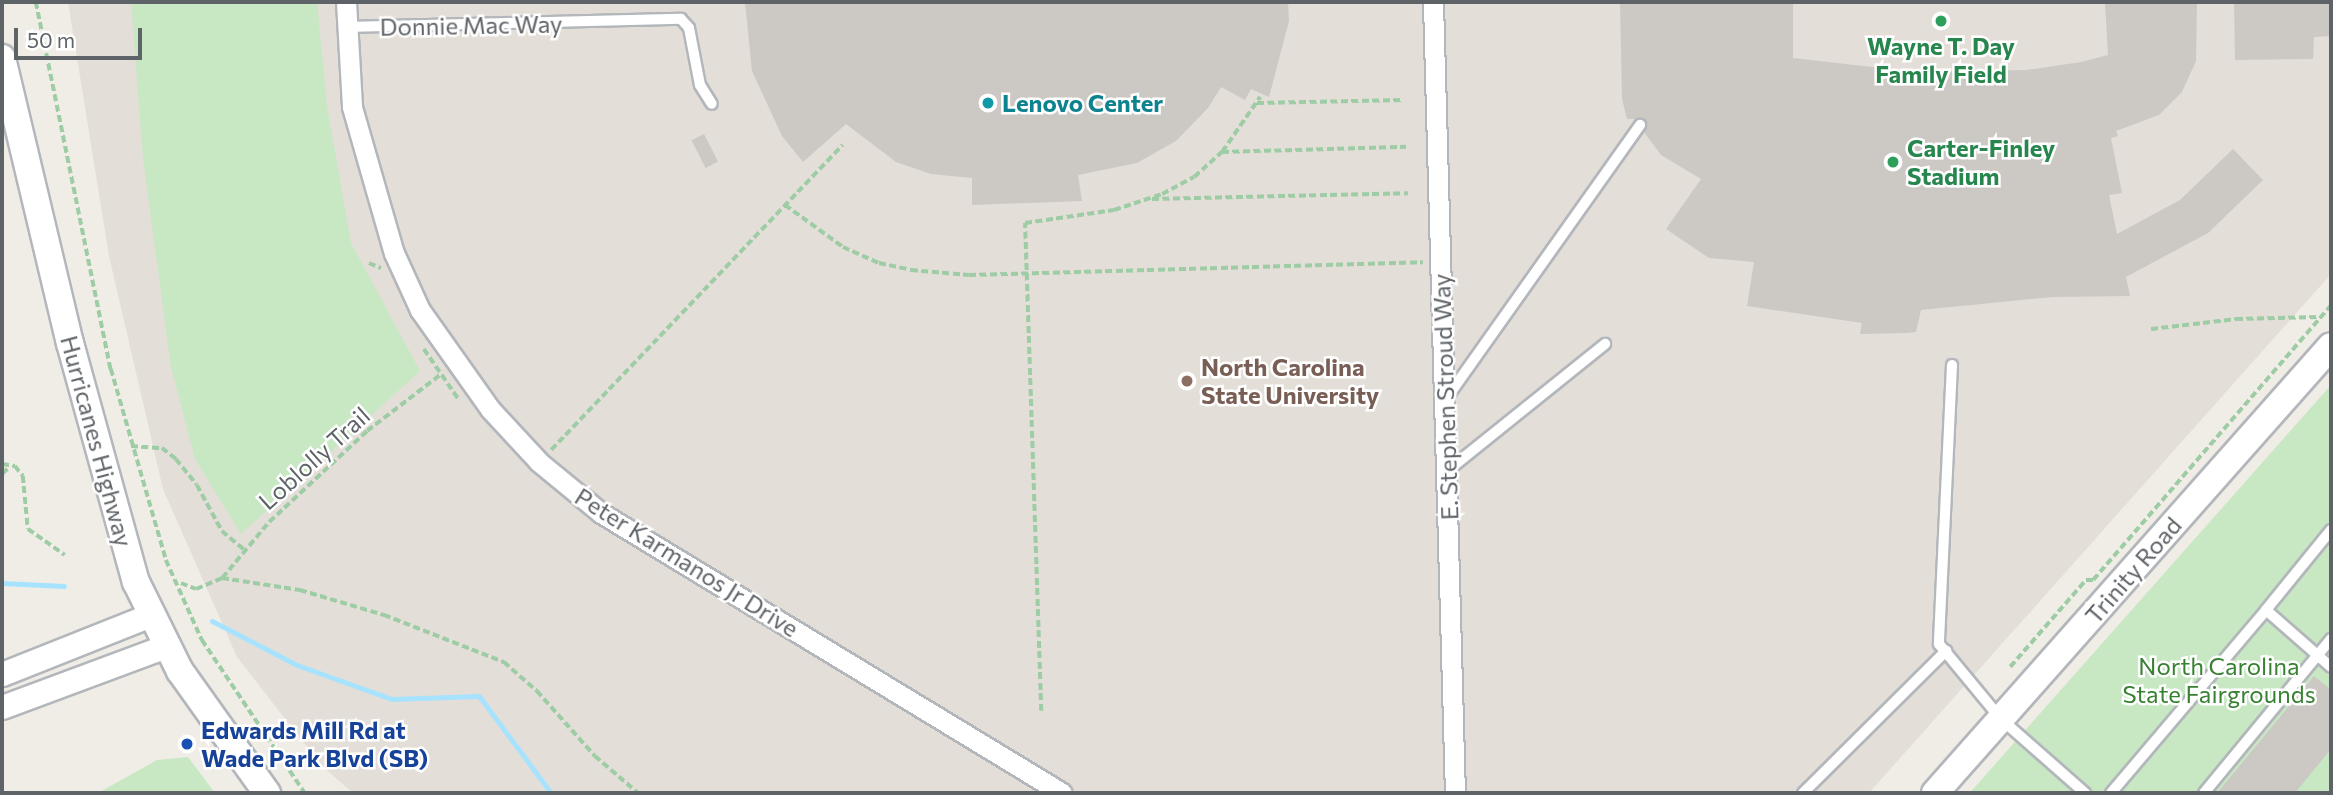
<!DOCTYPE html>
<style>
body{margin:0}
#map{position:relative;width:2333px;height:795px;overflow:hidden;background:#f0ede6;font-family:Commissioner,sans-serif}
div>[style]{position:absolute}
.education>*{inset:0;background:#e3ded7}
.green>*{inset:0;background:#c7e8c3}
.stream>*{height:5px;margin:-2.5px;padding:0 2.5px;transform-origin:2.5px;border-radius:2.5px;background:#a7e3ff}
.building>*{inset:0;background:#ccc8c3;transform-origin:0 0}
.path>*{height:3.5px;margin-top:-1.75px;transform-origin:0;background:repeating-linear-gradient(90deg,#9dcca5 0 7px,transparent 0 10.5px)}
.roads{filter:drop-shadow(2px 0 #b3b7bb) drop-shadow(-2px 0 #b3b7bb) drop-shadow(0 2px #b3b7bb) drop-shadow(0 -2px #b3b7bb)}
.service>*{height:10px;margin:-5px;padding:0 5px;transform-origin:5px;border-radius:5px;background:#fff}
.minor>*{height:19px;margin:-9.5px;padding:0 9.5px;transform-origin:9.5px;border-radius:9.5px;background:#fff}
.tertiary>*{height:23px;margin:-11.5px;padding:0 11.5px;transform-origin:11.5px;border-radius:11.5px;background:#fff}
.secondary>*{height:26px;margin:-13px;padding:0 13px;transform-origin:13px;border-radius:13px;background:#fff}
.dots>*{width:19px;height:19px;translate:-50% -50%;box-sizing:border-box;border:4px solid #fff;border-radius:50%}
span{translate:-50% -50%;white-space:nowrap;text-align:center;line-height:1.15;-webkit-text-stroke:5px #fff;paint-order:stroke}
.street-label{font-size:24px;color:#5e6367}
.leisure-label{font-size:24px;color:#27864d;font-weight:700}
.left{translate:0 -50%;text-align:left}
.culture-label{font-size:24px;color:#0d838f;font-weight:700}
.education-label{font-size:24px;color:#785e54;font-weight:700}
.park-label{font-size:24px;color:#388132}
.transit-label{font-size:24px;color:#164399;font-weight:700}
.frame{position:absolute;inset:0;border:4px solid #5e6367;pointer-events:none}
.scale{position:absolute;left:14px;top:28px;width:128px;height:32px;box-sizing:border-box;border:4px solid #5e6367;border-top:0;padding-left:9px;font-size:21px;line-height:24px;white-space:nowrap;color:#5e6367;-webkit-text-stroke:5px #fff;paint-order:stroke}
</style>
<div id="map">
<div class="education">
<i style="clip-path:polygon(68px 2px,2331px 2px,2331px 274px,1869px 793px,353px 793px,321px 765px,237px 657px,163px 489px,109px 256px)"></i>
</div>
<div class="green">
<i style="clip-path:polygon(131px 2px,317px 2px,327px 106px,351px 243px,420px 371px,241px 534px,195px 459px,171px 367px,143px 159px)"></i>
<i style="clip-path:polygon(2331px 385px,2331px 793px,1969px 793px,1974px 788px)"></i>
<i style="clip-path:polygon(188px 757px,215px 793px,98px 793px,157px 760px)"></i>
</div>
<div class="stream">
<i style="left:2px;top:583px;width:62px;rotate:2.8deg"></i>
<i style="left:212px;top:621px;width:96px;rotate:27.4deg"></i>
<i style="left:297px;top:665px;width:101px;rotate:19.7deg"></i>
<i style="left:392px;top:699px;width:87px;rotate:-2deg"></i>
<i style="left:479px;top:696px;width:121px;rotate:53.4deg"></i>
</div>
<div class="building">
<i style="clip-path:polygon(745px 2px,1288px 2px,1289px 21px,1269px 97px,1251px 89px,1245px 100px,1221px 87px,1208px 108px,1176px 141px,1137px 163px,1078px 175px,1082px 201px,972px 205px,972px 178px,931px 174px,896px 162px,846px 124px,803px 162px,782px 136px,752px 71px)"></i>
<i style="clip-path:polygon(1620px 2px,1793px 2px,1793px 58px,1916px 72px,2026px 70px,2081px 62px,2108px 55px,2105px 2px,2197px 2px,2196px 61px,2182px 92px,2159px 115px,2116px 131px,2118px 136px,2111px 138px,2122px 193px,2109px 195px,2117px 234px,2180px 200px,2233px 149px,2263px 180px,2208px 233px,2126px 277px,2130px 296px,2052px 297px,1921px 310px,1916px 332px,1908px 333px,1860px 334px,1862px 323px,1747px 306px,1754px 262px,1709px 258px,1666px 229px,1701px 179px,1661px 155px,1644px 132px,1645px 119px,1627px 119px,1622px 99px)"></i>
<i style="clip-path:polygon(2234px 2px,2331px 2px,2331px 36px,2314px 37px,2313px 59px,2235px 60px)"></i>
<i style="left:704px;top:134px;width:31px;height:14px;rotate:63deg"></i>
<i style="clip-path:polygon(2314px 676px,2331px 690px,2331px 749px,2295px 793px,2217px 793px)"></i>
</div>
<div class="path">
<i style="left:36px;top:2px;width:375px;rotate:78.5deg"></i>
<i style="left:111px;top:369px;width:199px;rotate:73.9deg"></i>
<i style="left:166px;top:560px;width:88px;rotate:65.8deg"></i>
<i style="left:202px;top:640px;width:184px;rotate:56.1deg"></i>
<i style="left:1257px;top:103px;width:147px;rotate:-1.2deg"></i>
<i style="left:1222px;top:152px;width:184px;rotate:-1.6deg"></i>
<i style="left:1152px;top:199px;width:256px;rotate:-1.3deg"></i>
<i style="left:785px;top:205px;width:72px;rotate:35.9deg"></i>
<i style="left:843px;top:247px;width:39px;rotate:24deg"></i>
<i style="left:879px;top:263px;width:33px;rotate:12deg"></i>
<i style="left:911px;top:270px;width:58px;rotate:4.9deg"></i>
<i style="left:969px;top:275px;width:454px;rotate:-1.6deg"></i>
<i style="left:369px;top:263px;width:13px;rotate:23deg"></i>
<i style="left:2151px;top:329px;width:86px;rotate:-6.7deg"></i>
<i style="left:2236px;top:319px;width:85px;rotate:-1.3deg"></i>
<i style="left:424px;top:349px;width:62px;rotate:55.5deg"></i>
<i style="left:131px;top:446px;width:31px;rotate:4deg"></i>
<i style="left:162px;top:448px;width:18px;rotate:38deg"></i>
<i style="left:176px;top:459px;width:33px;rotate:51deg"></i>
<i style="left:197px;top:485px;width:52px;rotate:61.5deg"></i>
<i style="left:222px;top:531px;width:31px;rotate:40deg"></i>
<i style="left:551px;top:450px;width:422px;rotate:-46.3deg"></i>
<i style="left:2px;top:464px;width:13px;rotate:9deg"></i>
<i style="left:15px;top:466px;width:13px;rotate:51deg"></i>
<i style="left:23px;top:476px;width:53px;rotate:84.6deg"></i>
<i style="left:28px;top:529px;width:45px;rotate:35.1deg"></i>
<i style="left:2px;top:474px;width:8px;rotate:-45deg"></i>
<i style="left:222px;top:578px;width:73px;rotate:-50deg"></i>
<i style="left:269px;top:522px;width:134px;rotate:-42.9deg"></i>
<i style="left:367px;top:431px;width:92px;rotate:-37.5deg"></i>
<i style="left:181px;top:583px;width:16px;rotate:22deg"></i>
<i style="left:196px;top:589px;width:28px;rotate:-23deg"></i>
<i style="left:222px;top:578px;width:79px;rotate:8.7deg"></i>
<i style="left:300px;top:590px;width:88px;rotate:16.6deg"></i>
<i style="left:384px;top:615px;width:129px;rotate:21.4deg"></i>
<i style="left:504px;top:662px;width:44px;rotate:41.3deg"></i>
<i style="left:537px;top:691px;width:87px;rotate:48.3deg"></i>
<i style="left:595px;top:756px;width:57px;rotate:40.7deg"></i>
<i style="left:2010px;top:667px;width:116px;rotate:-48.9deg"></i>
<i style="left:2086px;top:580px;width:7px"></i>
<i style="left:2093px;top:580px;width:364px;rotate:-49.1deg"></i>
<i style="left:1041px;top:711px;width:488px;rotate:-91.9deg"></i>
<i style="left:1025px;top:223px;width:90px;rotate:-8.3deg"></i>
<i style="left:1114px;top:210px;width:51px;rotate:-18.4deg"></i>
<i style="left:1162px;top:194px;width:36px;rotate:-28deg"></i>
<i style="left:1194px;top:177px;width:38px;rotate:-42deg"></i>
<i style="left:1222px;top:152px;width:67px;rotate:-55.4deg"></i>
</div>
<div class="roads">
<div class="service">
<i style="left:345px;top:27px;width:336px;rotate:-1.4deg"></i>
<i style="left:681px;top:19px;width:12px;rotate:48deg"></i>
<i style="left:689px;top:28px;width:58px;rotate:79.1deg"></i>
<i style="left:700px;top:85px;width:22px;rotate:58deg"></i>
<i style="left:1952px;top:365px;width:279px;rotate:92.7deg"></i>
<i style="left:1939px;top:644px;width:97px;rotate:50.4deg"></i>
<i style="left:2001px;top:719px;width:112px;rotate:41.4deg"></i>
<i style="left:1446px;top:399px;width:336px;rotate:-54.7deg"></i>
<i style="left:1447px;top:471px;width:203px;rotate:-38.8deg"></i>
<i style="left:2331px;top:530px;width:103px;rotate:129.1deg"></i>
<i style="left:2266px;top:610px;width:86px;rotate:41.2deg"></i>
<i style="left:1803px;top:793px;width:202px;rotate:-44.8deg"></i>
<i style="left:2111px;top:793px;width:240px;rotate:-49.7deg"></i>
<i style="left:2204px;top:793px;width:200px;rotate:-50.5deg"></i>
</div>
<div class="minor">
<i style="left:346px;top:2px;width:105px;rotate:86.7deg"></i>
<i style="left:352px;top:107px;width:152px;rotate:74deg"></i>
<i style="left:394px;top:253px;width:63px;rotate:65.5deg"></i>
<i style="left:420px;top:310px;width:121px;rotate:54.7deg"></i>
<i style="left:490px;top:409px;width:72px;rotate:47.2deg"></i>
<i style="left:539px;top:462px;width:80px;rotate:39.4deg"></i>
<i style="left:601px;top:513px;width:539px;rotate:31.27deg"></i>
<i style="left:1433px;top:2px;width:791px;rotate:88.41deg"></i>
</div>
<div class="tertiary">
<i style="left:2px;top:674px;width:159px;rotate:-21.7deg"></i>
<i style="left:2px;top:707px;width:175px;rotate:-20.4deg"></i>
</div>
<div class="secondary">
<i style="left:2px;top:58px;width:293px;rotate:76.6deg"></i>
<i style="left:70px;top:343px;width:248px;rotate:74.6deg"></i>
<i style="left:136px;top:582px;width:99px;rotate:63.7deg"></i>
<i style="left:180px;top:671px;width:150px;rotate:54.5deg"></i>
<i style="left:1935px;top:793px;width:597px;rotate:-48.46deg"></i>
</div>
</div>
<div class="dots">
<i style="left:1941px;top:21px;background:#2e9e5b"></i>
<i style="left:988px;top:103px;background:#0f9aa8"></i>
<i style="left:1893px;top:162px;background:#2e9e5b"></i>
<i style="left:1187px;top:381px;background:#8d6e63"></i>
<i style="left:187px;top:744px;background:#1a4fb4"></i>
</div>
<div class="street-label">
<span style="left:471px;top:25px;rotate:-1deg">Donnie Mac Way</span>
<span style="left:1445px;top:397px;rotate:-92deg">E. Stephen Stroud Way</span>
<span style="left:97px;top:441px;rotate:75deg">Hurricanes Highway</span>
<span style="left:314px;top:458px;rotate:-42deg">Loblolly Trail</span>
<span style="left:687px;top:562px;rotate:32deg">Peter Karmanos Jr Drive</span>
<span style="left:2133px;top:570px;rotate:-49deg">Trinity Road</span>
</div>
<div class="leisure-label">
<span style="left:1941px;top:60px">Wayne T. Day<br>Family Field</span>
<span class="left" style="left:1907px;top:162px">Carter-Finley<br>Stadium</span>
</div>
<div class="culture-label">
<span class="left" style="left:1002px;top:103px">Lenovo Center</span>
</div>
<div class="education-label">
<span class="left" style="left:1201px;top:381px">North Carolina<br>State University</span>
</div>
<div class="park-label">
<span style="left:2219px;top:680px">North Carolina<br>State Fairgrounds</span>
</div>
<div class="transit-label">
<span class="left" style="left:201px;top:744px">Edwards Mill Rd at<br>Wade Park Blvd (SB)</span>
</div>
<div class="frame"></div>
<div class="scale">50 m</div>
</div>
